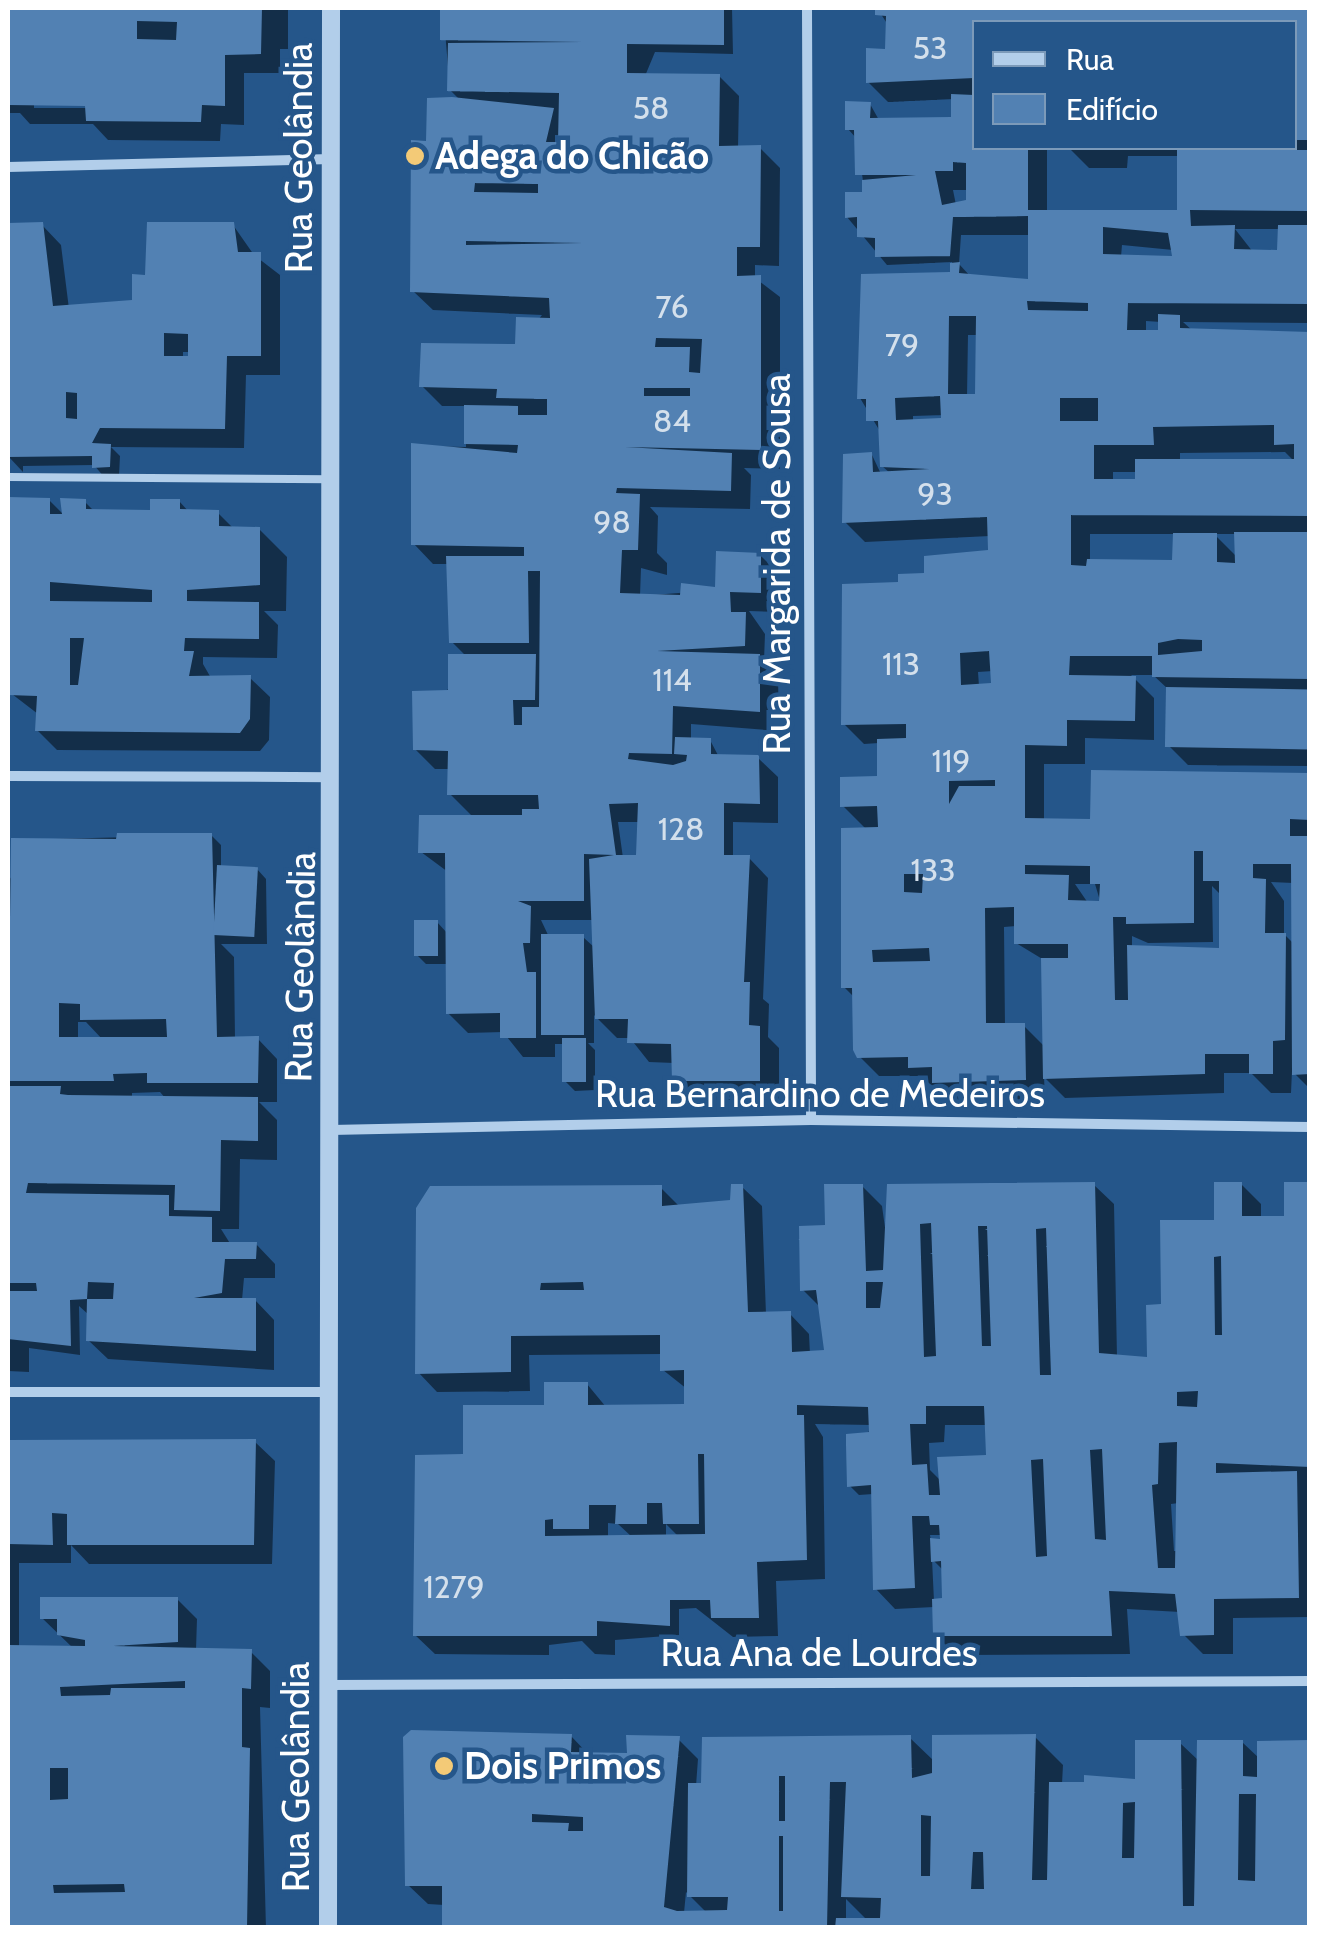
<!DOCTYPE html>
<meta charset="utf-8">
<style>
body{margin:0}
#map{position:relative;width:1317px;height:1935px;overflow:hidden;background:#25568a;font-family:Cabin,sans-serif}
div>[style]{position:absolute}
.shadow>*{inset:0;background:#0007}
.building>*{inset:0;background:#5281b3;transform-origin:0 0}
.service>*{height:8px;margin:-4px;padding:0 4px;transform-origin:4px;border-radius:4px;background:#b2ceea}
.minor>*{height:10px;margin:-5px;padding:0 5px;transform-origin:5px;border-radius:5px;background:#b2ceea}
.tertiary>*{height:18px;margin:-9px;padding:0 9px;transform-origin:9px;border-radius:9px;background:#b2ceea}
.dots>*{width:28px;height:28px;translate:-50% -50%;box-sizing:border-box;border:5px solid #25568a;border-radius:50%}
span{translate:-50% -50%;white-space:nowrap;text-align:center;line-height:1.15;-webkit-text-stroke:9px #25568a;paint-order:stroke}
.number-label{font-size:32px;color:#d4e0ec}
.number-label span{-webkit-text-stroke-width:0}
.poi-label{font-size:38px;color:#fff;font-weight:700}
.left{translate:0 -50%;text-align:left}
.street-label{font-size:38px;color:#fff}
.frame{position:absolute;inset:0;border:10px solid #fff;pointer-events:none}
.legend{position:absolute;left:972px;top:20px;width:325px;height:130px;box-sizing:border-box;background:#25568a;border:2px solid #7c9ab9;margin:0;padding:12px 18px;list-style:none;font-size:30px;color:#fff}
.legend li{display:flex;align-items:center;gap:20px;height:50px}
.legend b{width:50px;border:2px solid #7c9ab9}
</style>
<div id="map">
<div class="shadow">
<i style="clip-path:polygon(evenodd,8px 8px,288px 8px,288px 49px,280px 49px,280px 73px,244px 73px,244px 125px,221px 124px,220px 141px,108px 140px,93px 124px,30px 124px,20px 113px,8px 113px,8px 8px,34px 103px,98px 103px,98px 108px,34px 108px,34px 103px)"></i>
<i style="clip-path:polygon(evenodd,443px 8px,732px 8px,733px 54px,655px 52px,645px 76px,719px 76px,739px 96px,738px 148px,760px 148px,780px 168px,779px 266px,755px 265px,755px 278px,780px 297px,780px 469px,744px 468px,751px 475px,750px 509px,650px 507px,658px 516px,657px 553px,667px 563px,667px 575px,641px 568px,640px 596px,717px 590px,760px 555px,780px 575px,780px 612px,749px 611px,765px 634px,764px 661px,778px 676px,779px 731px,691px 724px,691px 740px,710px 740px,720px 759px,758px 758px,778px 777px,778px 823px,733px 822px,733px 858px,749px 858px,768px 878px,763px 999px,769px 1004px,768px 1037px,779px 1048px,779px 1099px,694px 1100px,674px 1080px,674px 1063px,649px 1062px,630px 1038px,617px 1038px,594px 1015px,594px 1043px,588px 1043px,595px 1050px,595px 1090px,575px 1091px,565px 1081px,564px 1044px,555px 1044px,555px 1057px,523px 1057px,503px 1032px,468px 1033px,448px 1013px,448px 964px,426px 964px,417px 955px,437px 922px,448px 934px,448px 872px,421px 852px,473px 817px,450px 794px,450px 769px,435px 769px,415px 749px,466px 656px,452px 642px,449px 564px,433px 564px,414px 544px,413px 446px,466px 447px,466px 406px,442px 406px,422px 386px,518px 346px,542px 315px,433px 310px,413px 291px,429px 142px,463px 103px,450px 90px,443px 8px,555px 135px,560px 135px,560px 145px,555px 145px,555px 135px,443px 8px,618px 822px,640px 822px,639px 857px,623px 858px,618px 822px,443px 8px,541px 920px,594px 920px,595px 948px,583px 937px,549px 937px,541px 920px)"></i>
<i style="clip-path:polygon(evenodd,877px 8px,1310px 8px,1310px 323px,1183px 322px,1193px 331px,1310px 333px,1310px 766px,1188px 765px,1169px 746px,1169px 690px,1153px 675px,1131px 675px,1154px 698px,1154px 740px,1085px 738px,1085px 764px,1044px 764px,1044px 821px,1092px 821px,1310px 775px,1310px 1089px,1292px 1071px,1291px 1093px,1271px 1093px,1251px 1073px,1224px 1073px,1224px 1093px,1065px 1098px,1044px 1077px,1045px 1099px,954px 1101px,919px 1076px,879px 1076px,860px 1057px,855px 998px,844px 987px,867px 830px,843px 806px,879px 779px,879px 743px,864px 744px,844px 724px,900px 585px,991px 552px,990px 536px,865px 542px,845px 522px,872px 455px,881px 474px,891px 474px,882px 466px,881px 433px,860px 398px,953px 274px,952px 262px,887px 265px,847px 217px,865px 195px,857px 139px,848px 129px,870px 104px,879px 120px,953px 119px,954px 99px,888px 102px,868px 82px,888px 51px,888px 25px,877px 8px,974px 22px,1294px 22px,1294px 148px,1069px 148px,1089px 168px,1127px 168px,1128px 156px,1179px 156px,1180px 212px,1047px 212px,1047px 148px,974px 148px,974px 22px,877px 8px,953px 190px,968px 190px,968px 202px,956px 205px,953px 190px,877px 8px,1235px 229px,1281px 229px,1280px 253px,1253px 252px,1235px 229px,877px 8px,961px 235px,1030px 235px,1030px 282px,971px 277px,959px 264px,961px 235px,877px 8px,1122px 245px,1173px 250px,1174px 258px,1121px 257px,1122px 245px,877px 8px,1146px 321px,1161px 322px,1161px 332px,1146px 332px,1146px 321px,877px 8px,968px 335px,978px 335px,977px 397px,967px 397px,968px 335px,877px 8px,944px 415px,944px 420px,913px 421px,913px 416px,944px 415px,877px 8px,1285px 452px,1295px 462px,1180px 462px,1180px 453px,1285px 452px,877px 8px,1113px 472px,1137px 472px,1137px 482px,1113px 482px,1113px 472px,877px 8px,1090px 534px,1176px 534px,1175px 563px,1090px 561px,1090px 534px,877px 8px,1214px 534px,1237px 534px,1237px 557px,1214px 534px,877px 8px,993px 671px,993px 686px,979px 686px,978px 672px,993px 671px,877px 8px,1271px 882px,1293px 883px,1294px 944px,1284px 934px,1284px 901px,1271px 882px,877px 8px,1075px 884px,1095px 884px,1101px 904px,1088px 903px,1075px 884px,877px 8px,1212px 886px,1221px 895px,1222px 950px,1132px 947px,1132px 936px,1148px 943px,1213px 942px,1212px 886px,877px 8px,1016px 926px,1016px 943px,1044px 960px,1045px 1047px,1024px 1026px,1005px 1026px,1004px 927px,1016px 926px)"></i>
<i style="clip-path:polygon(evenodd,8px 225px,42px 225px,61px 245px,69px 309px,135px 303px,148px 277px,233px 225px,254px 255px,280px 275px,280px 375px,246px 375px,244px 448px,111px 447px,120px 456px,119px 476px,104px 477px,94px 465px,23px 466px,23px 472px,8px 456px,8px 225px,183px 352px,190px 352px,190px 359px,183px 359px,183px 352px)"></i>
<i style="clip-path:polygon(8px 500px,49px 500px,64px 515px,84px 501px,95px 512px,152px 513px,179px 501px,189px 512px,218px 513px,234px 529px,259px 529px,287px 557px,286px 611px,264px 611px,278px 625px,277px 658px,203px 657px,203px 664px,211px 678px,250px 678px,270px 697px,269px 740px,260px 751px,57px 750px,37px 730px,38px 714px,8px 691px)"></i>
<i style="clip-path:polygon(evenodd,211px 835px,221px 845px,221px 868px,257px 869px,266px 879px,267px 944px,221px 944px,234px 957px,235px 1039px,258px 1039px,277px 1059px,277px 1102px,259px 1102px,277px 1120px,277px 1160px,240px 1159px,239px 1229px,221px 1229px,231px 1245px,256px 1244px,275px 1264px,275px 1278px,244px 1278px,242px 1300px,255px 1300px,274px 1320px,274px 1370px,108px 1359px,88px 1340px,89px 1315px,79px 1306px,80px 1355px,29px 1348px,29px 1372px,8px 1371px,8px 875px,13px 881px,13px 840px,211px 835px,78px 1022px,86px 1022px,103px 1040px,78px 1040px,78px 1022px,211px 835px,160px 1092px,166px 1099px,132px 1098px,132px 1093px,160px 1092px)"></i>
<i style="clip-path:polygon(evenodd,1241px 1184px,1261px 1204px,1261px 1219px,1287px 1218px,1310px 1184px,1310px 1617px,1233px 1618px,1233px 1654px,1203px 1654px,1183px 1634px,1180px 1612px,1127px 1609px,1130px 1654px,955px 1655px,936px 1635px,934px 1607px,895px 1609px,876px 1589px,873px 1494px,859px 1495px,850px 1486px,871px 1425px,815px 1424px,823px 1437px,825px 1579px,776px 1581px,778px 1636px,733px 1637px,696px 1608px,679px 1609px,679px 1635px,615px 1640px,615px 1655px,595px 1654px,582px 1641px,549px 1645px,549px 1655px,435px 1654px,415px 1635px,466px 1457px,587px 1384px,606px 1407px,687px 1406px,687px 1389px,663px 1370px,663px 1354px,529px 1355px,530px 1391px,437px 1392px,418px 1372px,661px 1188px,680px 1207px,732px 1202px,742px 1187px,762px 1206px,766px 1314px,790px 1314px,809px 1334px,810px 1354px,826px 1353px,820px 1307px,803px 1290px,827px 1228px,862px 1186px,882px 1206px,887px 1242px,889px 1186px,1094px 1185px,1114px 1204px,1117px 1357px,1149px 1360px,1164px 1307px,1241px 1184px,945px 1425px,987px 1425px,988px 1458px,942px 1482px,930px 1470px,929px 1443px,944px 1442px,945px 1425px,1241px 1184px,1179px 1503px,1178px 1551px,1174px 1551px,1171px 1504px,1179px 1503px,1241px 1184px,608px 1523px,618px 1524px,632px 1537px,608px 1537px,608px 1523px,1241px 1184px,666px 1524px,679px 1537px,666px 1537px,666px 1524px,1241px 1184px,930px 1535px,942px 1535px,942px 1541px,931px 1541px,930px 1535px,1241px 1184px,932px 1559px,944px 1571px,945px 1601px,934px 1601px,932px 1559px)"></i>
<i style="clip-path:polygon(8px 1442px,255px 1442px,275px 1461px,272px 1564px,89px 1564px,71px 1545px,71px 1563px,19px 1563px,19px 1648px,74px 1649px,42px 1618px,177px 1599px,197px 1619px,196px 1650px,250px 1651px,270px 1671px,270px 1708px,260px 1707px,266px 1928px,8px 1928px)"></i>
<i style="clip-path:polygon(evenodd,571px 1736px,589px 1755px,629px 1756px,678px 1739px,698px 1759px,696px 1786px,910px 1738px,934px 1761px,1035px 1737px,1063px 1765px,1062px 1784px,1138px 1781px,1180px 1743px,1199px 1761px,1242px 1742px,1260px 1759px,1310px 1928px,444px 1928px,444px 1905px,428px 1904px,408px 1885px,571px 1736px,686px 1892px,707px 1913px,684px 1913px,686px 1892px,571px 1736px,846px 1899px,868px 1921px,846px 1920px,846px 1899px)"></i>
</div>
<div class="building">
<i style="clip-path:polygon(evenodd,8px 8px,262px 8px,261px 54px,225px 55px,225px 106px,202px 105px,201px 122px,86px 121px,85px 106px,8px 105px,8px 8px,137px 21px,177px 22px,176px 40px,137px 39px,137px 21px)"></i>
<i style="clip-path:polygon(evenodd,440px 8px,724px 8px,724px 45px,627px 44px,627px 73px,720px 74px,719px 146px,761px 145px,760px 247px,737px 247px,737px 276px,761px 275px,761px 450px,625px 447px,732px 453px,731px 491px,617px 488px,616px 493px,640px 494px,638px 550px,622px 550px,620px 593px,680px 595px,681px 583px,715px 587px,716px 551px,761px 553px,761px 593px,730px 592px,731px 612px,746px 612px,745px 646px,657px 651px,760px 654px,760px 712px,673px 706px,672px 754px,629px 753px,628px 759px,673px 765px,686px 761px,687px 755px,674px 754px,675px 737px,711px 738px,711px 754px,759px 755px,760px 804px,724px 803px,724px 855px,750px 855px,744px 982px,750px 982px,749px 1025px,760px 1026px,760px 1081px,672px 1081px,671px 1044px,627px 1043px,628px 1019px,595px 1019px,589px 859px,614px 855px,584px 854px,584px 901px,518px 901px,531px 906px,530px 943px,523px 943px,527px 972px,536px 972px,536px 1038px,500px 1038px,500px 1013px,446px 1014px,445px 853px,418px 853px,419px 815px,522px 815px,522px 809px,539px 809px,538px 795px,447px 795px,448px 751px,413px 750px,412px 691px,448px 690px,448px 654px,536px 654px,535px 700px,513px 700px,514px 725px,522px 725px,522px 707px,539px 707px,540px 571px,528px 571px,529px 643px,449px 643px,446px 556px,524px 556px,524px 547px,411px 545px,411px 443px,517px 453px,518px 445px,464px 444px,464px 405px,518px 406px,518px 415px,547px 415px,547px 399px,496px 398px,497px 389px,419px 387px,421px 343px,515px 344px,516px 317px,550px 318px,549px 298px,410px 292px,411px 140px,426px 141px,427px 98px,452px 97px,554px 108px,546px 142px,558px 142px,559px 93px,447px 91px,448px 43px,583px 42px,440px 40px,440px 8px,475px 183px,538px 184px,538px 193px,474px 192px,475px 183px,440px 8px,466px 241px,583px 243px,466px 245px,466px 241px,440px 8px,656px 338px,702px 339px,700px 373px,689px 372px,690px 347px,655px 347px,656px 338px,440px 8px,644px 388px,690px 388px,690px 396px,644px 396px,644px 388px,440px 8px,638px 803px,636px 855px,616px 855px,609px 804px,638px 803px)"></i>
<i style="clip-path:polygon(875px 8px,1310px 8px,1310px 140px,1294px 140px,1294px 22px,974px 22px,974px 78px,866px 83px,866px 48px,885px 49px,886px 16px,875px 15px)"></i>
<i style="clip-path:polygon(evenodd,951px 94px,974px 95px,974px 148px,1028px 148px,1028px 210px,1177px 210px,1177px 150px,1310px 150px,1310px 211px,1190px 210px,1191px 226px,1235px 225px,1234px 249px,1277px 250px,1278px 225px,1310px 225px,1310px 304px,1128px 303px,1127px 330px,1158px 330px,1158px 314px,1180px 315px,1180px 328px,1310px 332px,1310px 516px,1071px 515px,1071px 565px,1086px 566px,1087px 559px,1172px 560px,1173px 533px,1217px 533px,1217px 562px,1235px 563px,1234px 532px,1309px 532px,1310px 679px,1152px 677px,1152px 656px,1070px 656px,1069px 675px,1136px 676px,1135px 721px,1067px 720px,1067px 746px,1025px 745px,1025px 818px,1090px 819px,1091px 770px,1310px 773px,1310px 820px,1290px 819px,1290px 836px,1310px 836px,1310px 1074px,1292px 1075px,1291px 864px,1253px 864px,1253px 878px,1266px 879px,1265px 933px,1286px 933px,1285px 1040px,1273px 1041px,1273px 1074px,1249px 1074px,1249px 1054px,1205px 1054px,1205px 1074px,1043px 1079px,1041px 958px,1068px 958px,1068px 944px,1014px 944px,1014px 907px,985px 908px,986px 1023px,1025px 1023px,1026px 1080px,932px 1083px,932px 1067px,908px 1068px,908px 1057px,857px 1058px,853px 1050px,852px 988px,841px 988px,841px 828px,878px 827px,877px 806px,840px 807px,840px 777px,877px 776px,877px 739px,906px 738px,906px 724px,841px 725px,842px 584px,898px 582px,898px 574px,924px 573px,924px 556px,988px 550px,987px 517px,842px 523px,843px 454px,872px 452px,873px 472px,930px 469px,880px 467px,878px 421px,866px 421px,866px 399px,857px 399px,861px 274px,950px 272px,950px 263px,960px 262px,959px 273px,1028px 279px,1028px 216px,953px 217px,950px 256px,875px 257px,875px 238px,857px 237px,857px 217px,845px 218px,845px 192px,862px 192px,862px 180px,916px 175px,855px 175px,854px 130px,845px 130px,845px 101px,871px 102px,870px 118px,951px 117px,951px 94px,953px 162px,966px 163px,966px 200px,942px 205px,935px 171px,953px 171px,953px 162px,951px 94px,1103px 227px,1168px 233px,1172px 256px,1103px 254px,1103px 227px,951px 94px,1027px 301px,1088px 303px,1088px 311px,1028px 310px,1027px 301px,951px 94px,949px 316px,976px 316px,975px 394px,948px 394px,949px 316px,951px 94px,940px 396px,941px 418px,896px 420px,895px 398px,940px 396px,951px 94px,1060px 398px,1098px 398px,1098px 421px,1060px 421px,1060px 398px,951px 94px,1274px 425px,1274px 445px,1294px 444px,1294px 459px,1135px 459px,1135px 479px,1094px 479px,1094px 445px,1154px 445px,1153px 427px,1274px 425px,951px 94px,1178px 639px,1202px 640px,1202px 651px,1158px 655px,1158px 643px,1178px 639px,951px 94px,989px 651px,991px 683px,961px 685px,960px 653px,989px 651px,951px 94px,995px 780px,995px 786px,959px 786px,949px 804px,949px 781px,995px 780px,951px 94px,1194px 851px,1203px 851px,1203px 881px,1219px 881px,1219px 948px,1127px 945px,1128px 1000px,1115px 1000px,1113px 917px,1126px 917px,1126px 924px,1194px 923px,1194px 851px,951px 94px,1025px 865px,1090px 866px,1090px 884px,1100px 884px,1099px 901px,1068px 900px,1069px 875px,1025px 874px,1025px 865px,951px 94px,904px 874px,923px 874px,922px 893px,904px 892px,904px 874px,951px 94px,929px 948px,930px 961px,873px 962px,872px 950px,929px 948px)"></i>
<i style="clip-path:polygon(evenodd,43px 222px,53px 306px,132px 300px,132px 274px,145px 275px,147px 222px,234px 222px,238px 252px,261px 252px,261px 356px,227px 356px,225px 429px,100px 428px,92px 443px,111px 444px,110px 467px,92px 468px,92px 456px,8px 457px,8px 223px,43px 222px,164px 333px,188px 334px,188px 356px,164px 356px,164px 333px,43px 222px,66px 392px,77px 393px,77px 419px,66px 418px,66px 392px)"></i>
<i style="clip-path:polygon(evenodd,8px 497px,50px 498px,50px 514px,62px 514px,60px 498px,86px 499px,86px 509px,150px 510px,150px 499px,180px 499px,180px 509px,219px 510px,219px 526px,260px 527px,260px 585px,187px 590px,187px 601px,259px 602px,259px 639px,185px 638px,184px 651px,194px 651px,189px 676px,251px 675px,250px 719px,240px 733px,35px 731px,37px 696px,8px 695px,8px 497px,50px 582px,152px 590px,152px 602px,50px 601px,50px 582px,8px 497px,70px 638px,84px 638px,78px 685px,70px 685px,70px 638px)"></i>
<i style="left:1166px;top:687px;width:144px;height:60px;rotate:1deg"></i>
<i style="clip-path:polygon(evenodd,117px 833px,212px 833px,217px 1037px,259px 1036px,258px 1083px,147px 1083px,147px 1073px,113px 1074px,114px 1081px,8px 1081px,11px 838px,116px 839px,117px 833px,59px 1003px,80px 1004px,80px 1020px,166px 1019px,167px 1037px,59px 1037px,59px 1003px)"></i>
<i style="left:217px;top:865px;width:41px;height:70px;rotate:3deg"></i>
<i style="left:414px;top:920px;width:24px;height:36px"></i>
<i style="left:541px;top:934px;width:43px;height:101px"></i>
<i style="left:586px;top:1038px;width:44px;height:24px;rotate:90deg"></i>
<i style="clip-path:polygon(evenodd,8px 1086px,61px 1086px,60px 1094px,68px 1095px,258px 1097px,258px 1141px,221px 1140px,220px 1211px,174px 1210px,175px 1185px,28px 1183px,26px 1193px,169px 1195px,169px 1216px,212px 1217px,212px 1242px,257px 1242px,256px 1259px,225px 1259px,222px 1293px,194px 1298px,256px 1298px,256px 1351px,86px 1341px,87px 1299px,70px 1300px,71px 1346px,8px 1339px,8px 1291px,37px 1291px,36px 1283px,8px 1283px,8px 1086px,88px 1282px,114px 1283px,113px 1299px,87px 1299px,88px 1282px)"></i>
<i style="clip-path:polygon(evenodd,1095px 1182px,1099px 1353px,1147px 1357px,1146px 1305px,1161px 1304px,1160px 1220px,1214px 1220px,1214px 1182px,1242px 1182px,1242px 1216px,1284px 1216px,1284px 1182px,1310px 1182px,1310px 1467px,1216px 1463px,1216px 1473px,1297px 1471px,1299px 1598px,1214px 1599px,1214px 1635px,1180px 1636px,1175px 1594px,1109px 1591px,1112px 1636px,933px 1636px,932px 1599px,942px 1598px,941px 1561px,931px 1562px,930px 1538px,940px 1539px,939px 1525px,930px 1525px,929px 1516px,912px 1516px,915px 1588px,873px 1590px,871px 1485px,847px 1487px,846px 1445px,846px 1434px,869px 1432px,868px 1407px,797px 1405px,797px 1415px,804px 1415px,807px 1560px,757px 1562px,759px 1618px,711px 1618px,710px 1600px,670px 1600px,670px 1626px,597px 1621px,597px 1636px,413px 1636px,415px 1455px,463px 1454px,463px 1405px,544px 1405px,544px 1382px,588px 1382px,588px 1405px,684px 1404px,684px 1370px,660px 1371px,660px 1335px,511px 1336px,511px 1372px,415px 1374px,416px 1208px,430px 1186px,662px 1185px,662px 1206px,730px 1200px,731px 1184px,743px 1184px,748px 1312px,791px 1311px,792px 1352px,824px 1350px,816px 1290px,800px 1291px,799px 1226px,825px 1225px,824px 1184px,863px 1184px,866px 1271px,883px 1270px,887px 1184px,1095px 1182px,931px 1223px,936px 1356px,924px 1357px,920px 1224px,931px 1223px,1095px 1182px,978px 1226px,987px 1226px,991px 1346px,982px 1346px,978px 1226px,1095px 1182px,1046px 1228px,1051px 1375px,1040px 1375px,1036px 1229px,1046px 1228px,1095px 1182px,1221px 1256px,1222px 1335px,1215px 1335px,1214px 1257px,1221px 1256px,1095px 1182px,583px 1282px,584px 1290px,540px 1290px,541px 1283px,583px 1282px,1095px 1182px,866px 1282px,883px 1282px,880px 1308px,866px 1308px,866px 1282px,1095px 1182px,1198px 1391px,1197px 1407px,1177px 1406px,1177px 1392px,1198px 1391px,1095px 1182px,926px 1406px,984px 1406px,986px 1455px,937px 1457px,940px 1495px,929px 1495px,927px 1464px,912px 1465px,910px 1424px,926px 1424px,926px 1406px,1095px 1182px,1177px 1442px,1175px 1568px,1158px 1568px,1152px 1485px,1158px 1484px,1159px 1443px,1177px 1442px,1095px 1182px,1102px 1449px,1106px 1540px,1095px 1539px,1090px 1450px,1102px 1449px,1095px 1182px,698px 1454px,704px 1454px,705px 1534px,545px 1536px,545px 1520px,553px 1519px,553px 1529px,589px 1529px,589px 1505px,616px 1505px,615px 1524px,647px 1524px,647px 1503px,662px 1503px,663px 1524px,699px 1524px,698px 1454px,1095px 1182px,1043px 1459px,1047px 1556px,1036px 1557px,1031px 1460px,1043px 1459px)"></i>
<i style="clip-path:polygon(256px 1439px,254px 1545px,67px 1545px,67px 1514px,52px 1513px,53px 1545px,8px 1544px,8px 1440px)"></i>
<i style="clip-path:polygon(evenodd,40px 1597px,178px 1597px,178px 1642px,113px 1646px,252px 1649px,251px 1689px,242px 1688px,242px 1747px,250px 1748px,247px 1928px,8px 1928px,8px 1645px,85px 1646px,85px 1640px,57px 1635px,57px 1619px,40px 1619px,40px 1597px,185px 1681px,185px 1688px,111px 1688px,110px 1695px,61px 1696px,60px 1687px,185px 1681px,40px 1597px,50px 1768px,68px 1768px,68px 1799px,50px 1800px,50px 1768px,40px 1597px,124px 1884px,125px 1892px,54px 1893px,53px 1885px,124px 1884px)"></i>
<i style="clip-path:polygon(evenodd,411px 1730px,572px 1734px,571px 1752px,627px 1753px,626px 1735px,680px 1736px,664px 1907px,677px 1911px,727px 1910px,728px 1897px,687px 1897px,688px 1783px,701px 1783px,702px 1737px,911px 1735px,912px 1778px,932px 1773px,932px 1735px,1036px 1734px,1032px 1880px,1047px 1880px,1049px 1782px,1084px 1782px,1084px 1775px,1135px 1779px,1135px 1740px,1181px 1740px,1183px 1906px,1194px 1906px,1197px 1740px,1243px 1740px,1243px 1776px,1257px 1777px,1257px 1741px,1310px 1740px,1310px 1928px,835px 1928px,836px 1918px,880px 1918px,881px 1898px,841px 1897px,846px 1782px,830px 1782px,827px 1928px,442px 1928px,442px 1886px,405px 1886px,403px 1737px,411px 1730px,779px 1776px,785px 1776px,785px 1821px,779px 1821px,779px 1776px,411px 1730px,1239px 1794px,1256px 1794px,1255px 1881px,1238px 1880px,1239px 1794px,411px 1730px,1135px 1802px,1134px 1858px,1122px 1858px,1123px 1803px,1135px 1802px,411px 1730px,532px 1814px,583px 1817px,583px 1831px,568px 1831px,569px 1823px,532px 1822px,532px 1814px,411px 1730px,921px 1815px,931px 1816px,930px 1876px,921px 1876px,921px 1815px,411px 1730px,779px 1836px,783px 1836px,783px 1911px,779px 1911px,779px 1836px,411px 1730px,973px 1852px,983px 1852px,984px 1889px,971px 1889px,973px 1852px)"></i>
</div>
<div class="service">
<i style="left:8px;top:477px;width:321px;rotate:0.4deg"></i>
</div>
<div class="minor">
<i style="left:807px;top:8px;width:1112px;rotate:89.79deg"></i>
<i style="left:8px;top:167px;width:323px;rotate:-1.4deg"></i>
<i style="left:8px;top:776px;width:323px;rotate:0.2deg"></i>
<i style="left:331px;top:1130px;width:480px;rotate:-1.2deg"></i>
<i style="left:811px;top:1120px;width:499px;rotate:0.8deg"></i>
<i style="left:8px;top:1392px;width:322px"></i>
<i style="left:329px;top:1685px;width:981px;rotate:-0.23deg"></i>
</div>
<div class="tertiary">
<i style="left:328px;top:1928px;width:1920px;rotate:-89.91deg"></i>
</div>
<div class="dots">
<i style="left:415px;top:156px;background:#f3ca77"></i>
<i style="left:444px;top:1766px;background:#f3ca77"></i>
</div>
<div class="number-label">
<span style="left:930px;top:48px">53</span>
<span style="left:651px;top:108px">58</span>
<span style="left:672px;top:307px">76</span>
<span style="left:902px;top:345px">79</span>
<span style="left:672px;top:421px">84</span>
<span style="left:935px;top:494px">93</span>
<span style="left:612px;top:522px">98</span>
<span style="left:901px;top:664px">113</span>
<span style="left:672px;top:680px">114</span>
<span style="left:951px;top:761px">119</span>
<span style="left:681px;top:829px">128</span>
<span style="left:933px;top:870px">133</span>
<span style="left:454px;top:1587px">1279</span>
</div>
<div class="poi-label">
<span class="left" style="left:435px;top:156px">Adega do Chicão</span>
<span class="left" style="left:464px;top:1766px">Dois Primos</span>
</div>
<div class="street-label">
<span style="left:299px;top:158px;rotate:-90deg">Rua Geolândia</span>
<span style="left:777px;top:564px;rotate:-90deg">Rua Margarida de Sousa</span>
<span style="left:300px;top:967px;rotate:-89deg">Rua Geolândia</span>
<span style="left:820px;top:1094px">Rua Bernardino de Medeiros</span>
<span style="left:819px;top:1653px">Rua Ana de Lourdes</span>
<span style="left:296px;top:1777px;rotate:-90deg">Rua Geolândia</span>
</div>
<div class="frame"></div>
<ul class="legend">
<li><b style="height:12px;background:#b2ceea"></b>Rua</li>
<li><b style="height:28px;background:#5281b3"></b>Edifício</li>
</ul>
</div>
